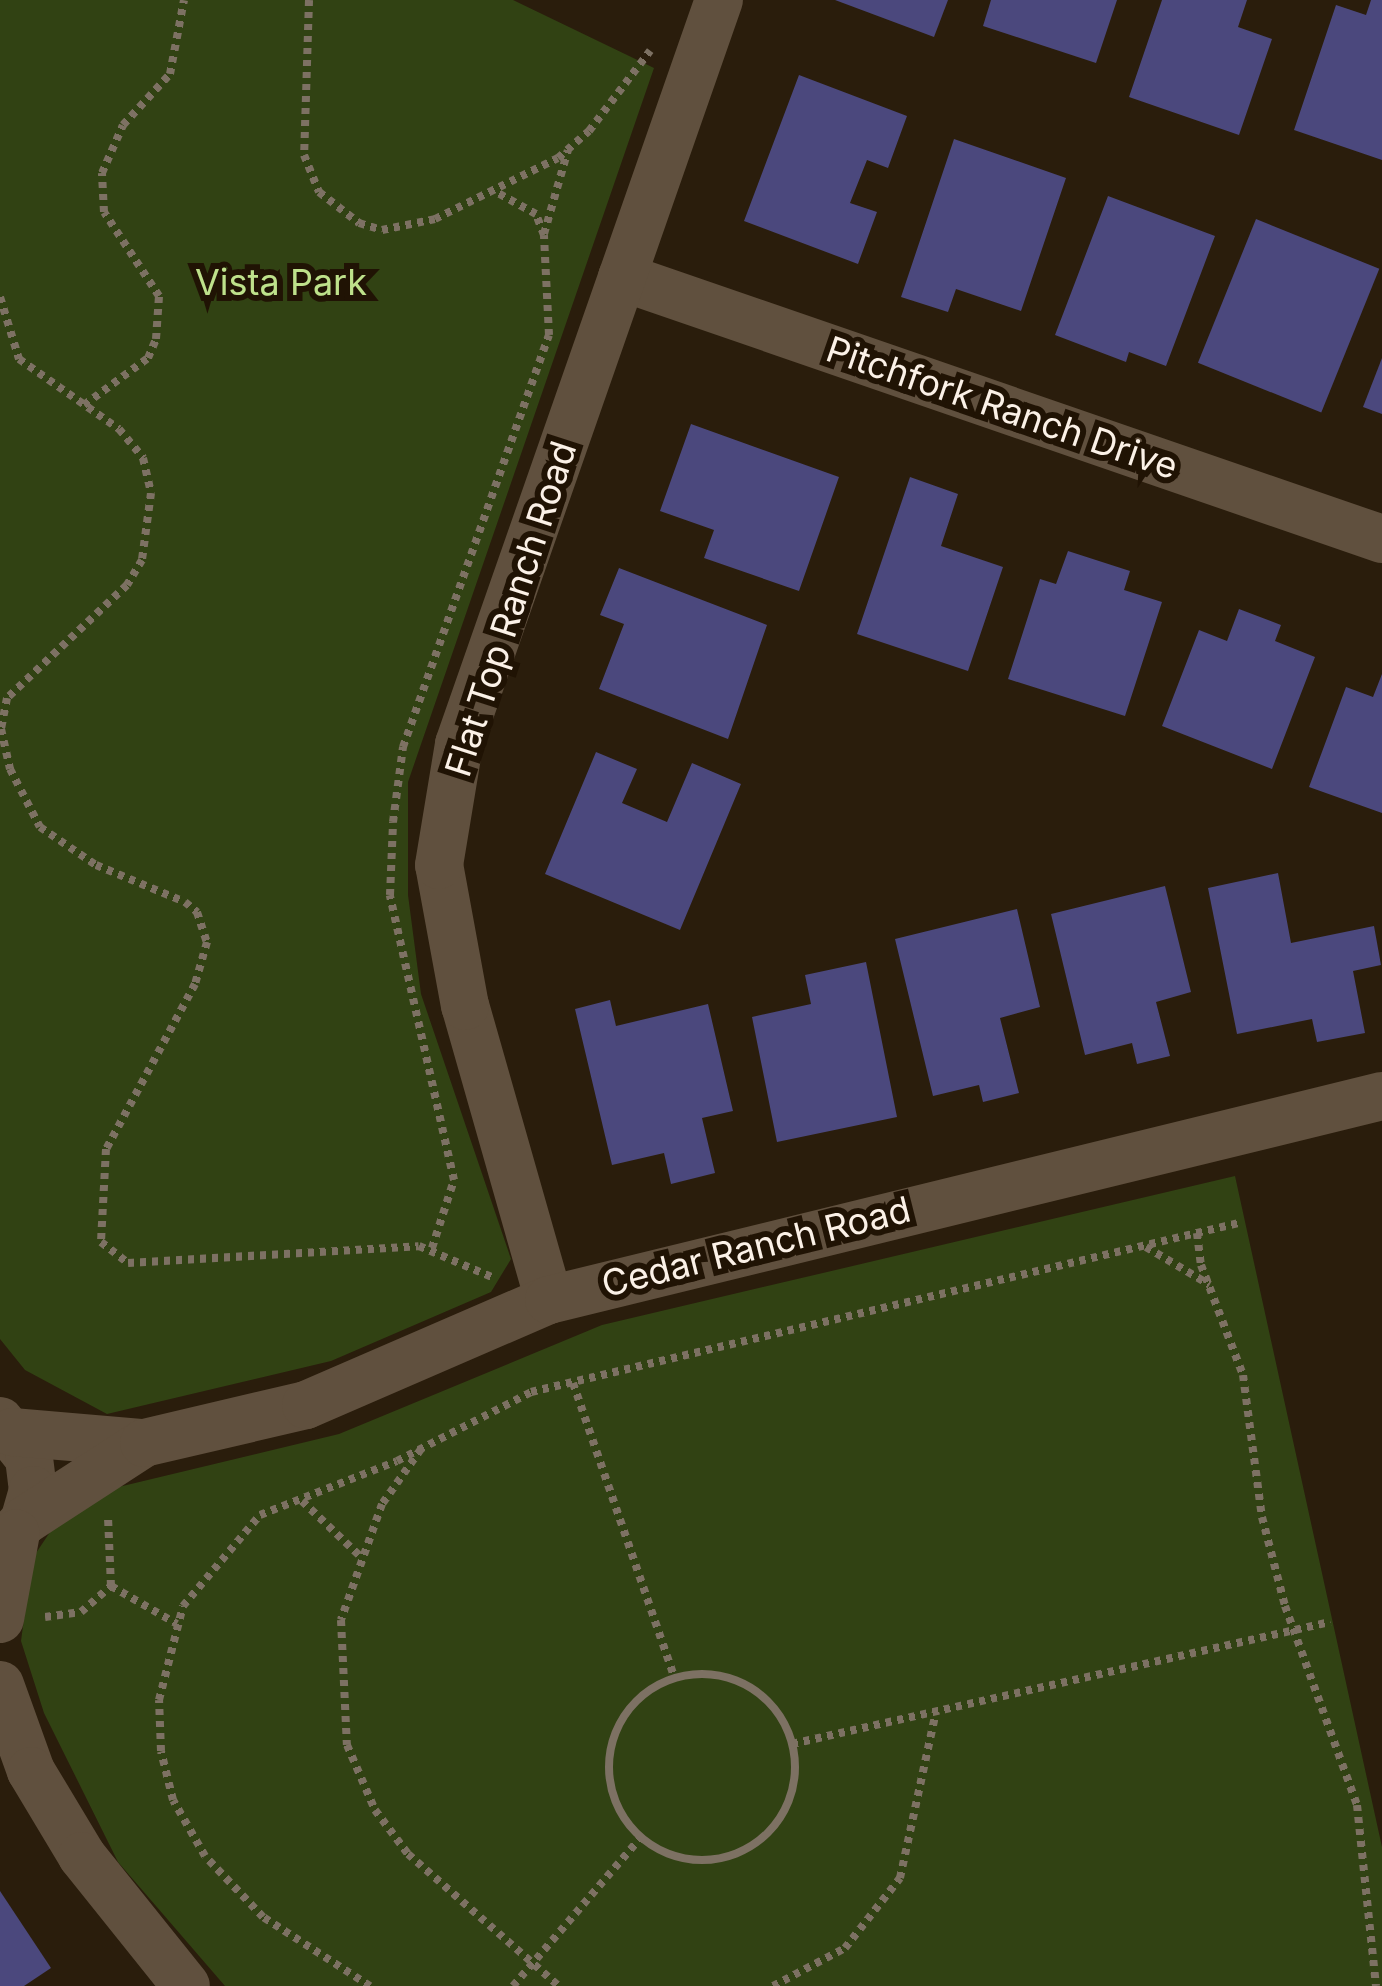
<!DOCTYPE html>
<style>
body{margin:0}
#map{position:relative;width:1382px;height:1986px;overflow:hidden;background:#2a1d0c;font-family:Inter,sans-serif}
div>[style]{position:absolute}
.green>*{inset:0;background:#314213}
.building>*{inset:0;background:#4b487d;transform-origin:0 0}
.path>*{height:8px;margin-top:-4px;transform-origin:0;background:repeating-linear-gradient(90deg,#7d7163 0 6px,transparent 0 12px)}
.path>.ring{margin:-4px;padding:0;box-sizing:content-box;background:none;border:8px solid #7d7163;border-radius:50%}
.street>*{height:48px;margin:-24px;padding:0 24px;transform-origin:24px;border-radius:24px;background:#60503e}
span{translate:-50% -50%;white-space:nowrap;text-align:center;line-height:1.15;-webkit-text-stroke:12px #201304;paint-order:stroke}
.park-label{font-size:36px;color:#bee18b}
.street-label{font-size:36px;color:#fbf1e7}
</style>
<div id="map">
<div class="green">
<i style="clip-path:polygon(0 0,513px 0,654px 68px,408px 782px,408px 895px,421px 994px,511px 1259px,491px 1292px,331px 1361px,107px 1414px,25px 1370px,0 1339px)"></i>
<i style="clip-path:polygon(1235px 1176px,1382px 1847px,1382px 1986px,225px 1986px,118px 1862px,44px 1713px,21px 1641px,32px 1559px,50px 1532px,106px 1490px,339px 1434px,602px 1325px)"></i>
</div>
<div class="building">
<i style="clip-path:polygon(835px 0,948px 0,934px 37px)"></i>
<i style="clip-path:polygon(991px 0,1117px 0,1096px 63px,983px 26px)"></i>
<i style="clip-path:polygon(1162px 0,1247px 0,1238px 27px,1272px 39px,1239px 135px,1129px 97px)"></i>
<i style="clip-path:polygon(1371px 0,1382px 0,1382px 160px,1294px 130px,1336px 5px,1366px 15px)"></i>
<i style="clip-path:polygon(799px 75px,907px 116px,888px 168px,867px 160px,850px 203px,877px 212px,858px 264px,744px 221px)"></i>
<i style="clip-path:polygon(954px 139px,1066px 178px,1021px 311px,956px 289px,948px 312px,901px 297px)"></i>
<i style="clip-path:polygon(1108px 196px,1215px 236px,1166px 366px,1129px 352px,1126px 362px,1055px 335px)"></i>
<i style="left:1256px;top:219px;width:133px;height:155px;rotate:22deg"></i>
<i style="clip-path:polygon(1382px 358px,1382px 414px,1363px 407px)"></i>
<i style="clip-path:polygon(691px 424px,839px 477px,799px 591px,704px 558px,714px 530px,660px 511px)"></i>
<i style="clip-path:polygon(910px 477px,958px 494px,941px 546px,1003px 567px,968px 671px,857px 634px)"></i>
<i style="clip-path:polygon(1068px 551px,1130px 571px,1124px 590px,1162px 602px,1125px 716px,1008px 679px,1040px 579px,1056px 584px)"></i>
<i style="clip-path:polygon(619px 568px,767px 625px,728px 739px,599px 689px,624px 624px,600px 615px)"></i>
<i style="clip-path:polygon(1239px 609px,1281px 625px,1275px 641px,1315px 657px,1272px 769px,1162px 726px,1199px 630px,1227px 641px)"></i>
<i style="clip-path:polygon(1382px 674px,1382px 813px,1309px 787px,1346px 687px,1373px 697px)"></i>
<i style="clip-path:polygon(596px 752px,637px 769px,622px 803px,667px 822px,692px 763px,741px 784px,680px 930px,545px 874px)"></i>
<i style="clip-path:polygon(1278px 873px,1291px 943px,1374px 926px,1381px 965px,1353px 971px,1365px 1033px,1317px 1042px,1312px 1019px,1237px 1034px,1208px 888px)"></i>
<i style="clip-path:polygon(1165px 886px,1191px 992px,1156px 1002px,1170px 1056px,1137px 1064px,1132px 1043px,1085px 1055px,1051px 914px)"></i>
<i style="clip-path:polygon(1017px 909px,1040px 1007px,1000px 1018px,1019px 1093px,983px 1102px,979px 1085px,933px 1096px,895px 939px)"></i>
<i style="clip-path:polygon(866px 962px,897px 1117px,777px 1142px,752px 1017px,811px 1004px,805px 975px)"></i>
<i style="clip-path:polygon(610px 1000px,616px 1026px,708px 1004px,733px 1111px,702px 1118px,715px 1173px,671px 1184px,664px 1153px,612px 1165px,575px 1009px)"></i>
<i style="clip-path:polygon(0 1891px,51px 1968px,24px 1986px,0 1986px)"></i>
</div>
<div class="path">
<i style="left:309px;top:0;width:155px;rotate:91.8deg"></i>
<i style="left:304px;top:155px;width:40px;rotate:68deg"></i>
<i style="left:319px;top:192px;width:51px;rotate:37.8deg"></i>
<i style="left:359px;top:223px;width:24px;rotate:17deg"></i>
<i style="left:382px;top:230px;width:54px;rotate:-11.7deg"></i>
<i style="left:435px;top:219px;width:137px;rotate:-26.4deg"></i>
<i style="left:558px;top:158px;width:41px;rotate:-41.1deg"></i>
<i style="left:589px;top:131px;width:101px;rotate:-52.7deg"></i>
<i style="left:544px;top:234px;width:87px;rotate:-74.1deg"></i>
<i style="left:0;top:297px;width:65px;rotate:73deg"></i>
<i style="left:19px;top:359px;width:122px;rotate:35deg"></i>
<i style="left:119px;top:429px;width:38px;rotate:50deg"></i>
<i style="left:143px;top:458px;width:36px;rotate:77deg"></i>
<i style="left:151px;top:493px;width:68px;rotate:97.7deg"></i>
<i style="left:142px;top:560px;width:29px;rotate:121deg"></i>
<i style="left:127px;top:585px;width:165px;rotate:136.7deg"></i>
<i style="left:7px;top:698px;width:32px;rotate:101deg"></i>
<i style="left:1px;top:729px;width:41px;rotate:77.3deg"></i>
<i style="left:10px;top:769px;width:65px;rotate:62.7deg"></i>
<i style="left:40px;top:827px;width:68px;rotate:34.2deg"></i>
<i style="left:96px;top:865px;width:96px;rotate:22.6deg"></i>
<i style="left:185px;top:902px;width:16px;rotate:40deg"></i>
<i style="left:197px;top:912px;width:32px;rotate:72deg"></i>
<i style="left:207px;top:942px;width:44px;rotate:105.9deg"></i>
<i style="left:195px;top:984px;width:187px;rotate:118.3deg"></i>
<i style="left:106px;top:1149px;width:93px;rotate:93.1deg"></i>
<i style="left:101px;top:1242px;width:34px;rotate:38deg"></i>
<i style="left:128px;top:1263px;width:291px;rotate:-3.3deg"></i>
<i style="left:419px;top:1246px;width:82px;rotate:23.1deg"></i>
<i style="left:84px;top:405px;width:79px;rotate:-36.3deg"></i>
<i style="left:148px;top:358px;width:21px;rotate:-67deg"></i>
<i style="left:156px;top:339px;width:43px;rotate:-86deg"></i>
<i style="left:159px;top:296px;width:100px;rotate:-123.2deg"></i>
<i style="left:104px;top:212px;width:39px;rotate:-93deg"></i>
<i style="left:102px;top:173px;width:52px;rotate:-66.4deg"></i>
<i style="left:123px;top:125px;width:69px;rotate:-47.3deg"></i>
<i style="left:170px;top:74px;width:75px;rotate:-79.3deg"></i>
<i style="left:1197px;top:1233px;width:32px;rotate:83deg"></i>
<i style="left:1201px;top:1265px;width:118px;rotate:69.1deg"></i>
<i style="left:1243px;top:1375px;width:143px;rotate:82.4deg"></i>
<i style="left:1262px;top:1517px;width:92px;rotate:75.5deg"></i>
<i style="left:1285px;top:1606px;width:212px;rotate:70.1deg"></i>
<i style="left:1357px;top:1805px;width:182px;rotate:84deg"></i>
<i style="left:1146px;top:1247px;width:74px;rotate:30.7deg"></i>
<i style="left:432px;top:1248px;width:71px;rotate:-72.1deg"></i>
<i style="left:454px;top:1180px;width:292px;rotate:-102.7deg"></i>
<i style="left:390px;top:895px;width:73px;rotate:-87.6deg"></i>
<i style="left:393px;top:822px;width:76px;rotate:-82.4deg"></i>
<i style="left:403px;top:747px;width:437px;rotate:-70.5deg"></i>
<i style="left:549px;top:335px;width:100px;rotate:-92.9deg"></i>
<i style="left:544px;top:235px;width:22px;rotate:-111deg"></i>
<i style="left:536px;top:214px;width:46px;rotate:-151.2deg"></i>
<i style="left:573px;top:1383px;width:311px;rotate:71deg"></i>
<i style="left:421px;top:1449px;width:67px;rotate:125.3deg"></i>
<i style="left:382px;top:1504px;width:123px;rotate:109.5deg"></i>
<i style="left:341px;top:1620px;width:125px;rotate:87.3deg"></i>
<i style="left:347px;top:1745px;width:71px;rotate:66.7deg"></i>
<i style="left:375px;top:1810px;width:55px;rotate:53.1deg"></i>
<i style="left:408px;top:1854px;width:201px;rotate:41.2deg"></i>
<i style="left:302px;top:1501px;width:80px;rotate:43.5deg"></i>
<i style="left:111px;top:1586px;width:76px;rotate:29.9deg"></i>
<i style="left:45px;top:1617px;width:36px;rotate:-8deg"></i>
<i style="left:81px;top:1612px;width:40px;rotate:-41deg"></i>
<i style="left:111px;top:1586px;width:69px;rotate:-92.5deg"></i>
<i class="ring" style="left:609px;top:1674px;width:178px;height:178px"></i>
<i style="left:792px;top:1744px;width:552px;rotate:-12.78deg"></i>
<i style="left:370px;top:1986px;width:127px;rotate:-147.2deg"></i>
<i style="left:263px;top:1917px;width:84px;rotate:-133.6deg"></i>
<i style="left:205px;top:1856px;width:64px;rotate:-119.7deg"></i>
<i style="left:173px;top:1800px;width:50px;rotate:-103.8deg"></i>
<i style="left:161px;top:1751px;width:51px;rotate:-92.2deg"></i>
<i style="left:159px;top:1700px;width:97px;rotate:-75.7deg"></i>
<i style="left:183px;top:1606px;width:119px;rotate:-49.8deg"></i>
<i style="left:260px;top:1515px;width:147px;rotate:-21.5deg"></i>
<i style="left:397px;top:1461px;width:151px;rotate:-27.2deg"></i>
<i style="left:531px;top:1392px;width:727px;rotate:-13.44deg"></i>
<i style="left:513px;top:1986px;width:196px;rotate:-49.3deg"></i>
<i style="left:773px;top:1986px;width:81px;rotate:-27.8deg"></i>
<i style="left:845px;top:1948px;width:89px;rotate:-51.8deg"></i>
<i style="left:900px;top:1878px;width:170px;rotate:-77.8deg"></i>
</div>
<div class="street">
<i style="left:622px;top:277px;width:804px;rotate:19.02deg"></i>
<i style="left:549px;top:1300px;width:306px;rotate:-105.9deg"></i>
<i style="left:465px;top:1006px;width:143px;rotate:-100.4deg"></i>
<i style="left:439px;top:865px;width:123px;rotate:-80.6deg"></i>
<i style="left:459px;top:744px;width:788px;rotate:-70.74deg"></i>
<i style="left:0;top:1421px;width:47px;rotate:51.9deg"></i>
<i style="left:29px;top:1458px;width:32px;rotate:83deg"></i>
<i style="left:33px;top:1490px;width:32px;rotate:106deg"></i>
<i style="left:24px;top:1521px;width:35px;rotate:133deg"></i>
<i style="left:12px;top:1432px;width:132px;rotate:4.8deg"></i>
<i style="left:24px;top:1521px;width:143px;rotate:-33deg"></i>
<i style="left:144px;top:1443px;width:166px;rotate:-13.2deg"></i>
<i style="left:306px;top:1405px;width:265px;rotate:-23.4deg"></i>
<i style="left:549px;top:1300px;width:858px;rotate:-13.76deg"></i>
<i style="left:0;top:1619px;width:87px;rotate:-79.5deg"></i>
<i style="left:0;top:1685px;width:91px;rotate:70.2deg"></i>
<i style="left:31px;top:1771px;width:99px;rotate:59deg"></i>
<i style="left:82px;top:1856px;width:166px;rotate:51.3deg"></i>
</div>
<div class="park-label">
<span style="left:281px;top:283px">Vista Park</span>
</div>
<div class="street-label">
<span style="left:1002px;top:408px;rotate:19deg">Pitchfork Ranch Drive</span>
<span style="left:511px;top:609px;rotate:-72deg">Flat Top Ranch Road</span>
<span style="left:756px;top:1247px;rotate:-14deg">Cedar Ranch Road</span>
</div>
</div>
